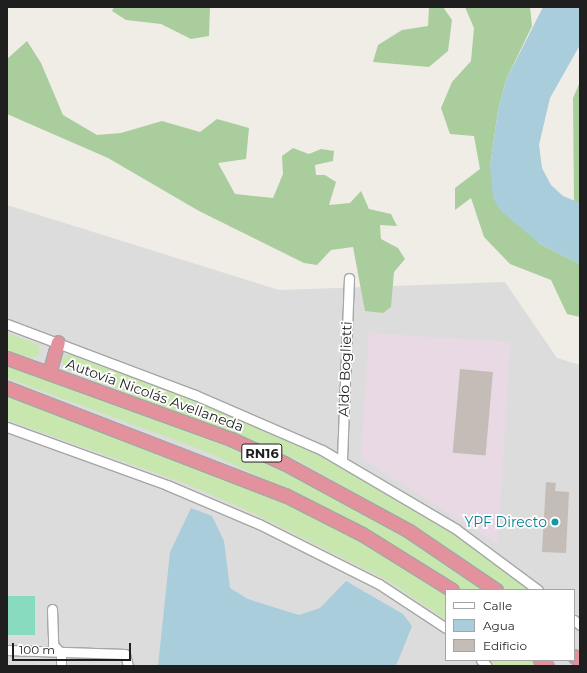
<!DOCTYPE html>
<meta charset="utf-8">
<style>
body{margin:0}
#map{position:relative;width:587px;height:673px;overflow:hidden;background:#f0ede6;font-family:Montserrat,sans-serif}
div>[style]{position:absolute}
.residential>*{inset:0;background:#dddcdc}
.industrial>*{inset:0;background:#e8d9e5}
.grass>*{inset:0;background:#c7e7af}
.forest>*{inset:0;background:#a9cd9d}
.pitch>*{inset:0;background:#88dbbf;transform-origin:0 0}
.water>*{inset:0;background:#a9cddb}
.building>*{inset:0;background:#c4bcb6;transform-origin:0 0}
.roads{filter:drop-shadow(1px 0 #a6a6a6) drop-shadow(-1px 0 #a6a6a6) drop-shadow(0 1px #a6a6a6) drop-shadow(0 -1px #a6a6a6)}
.minor>*{height:9px;margin:-4.5px;padding:0 4.5px;transform-origin:4.5px;border-radius:4.5px;background:#fff}
.highway>*{height:13px;margin:-6.5px;padding:0 6.5px;transform-origin:6.5px;border-radius:6.5px;background:#e3929d}
.dots>*{width:11px;height:11px;translate:-50% -50%;box-sizing:border-box;border:2px solid #fff;border-radius:50%}
span{translate:-50% -50%;white-space:nowrap;text-align:center;line-height:1.15;-webkit-text-stroke:3.5px #fff;paint-order:stroke}
.shield-label span{padding:1px 3px;background:#fff;border:1px solid;border-radius:3px;-webkit-text-stroke-width:0}
.shield-label{font-size:13px;color:#1f1f1f;font-weight:700}
.street-label{font-size:14px;color:#1f1f1f}
.culture-label{font-size:14px;color:#0d838f}
.right{translate:-100% -50%;text-align:right}
.frame{position:absolute;inset:0;border:8px solid #1f1f1f;pointer-events:none}
.legend{position:absolute;left:445px;top:589px;width:130px;height:72px;box-sizing:border-box;background:#fff;border:1px solid #a5a5a5;margin:0;padding:5px 7px;list-style:none;font-size:12px;color:#1f1f1f}
.legend li{display:flex;align-items:center;gap:8px;height:20px}
.legend b{width:20px;border:1px solid #a5a5a5}
.scale{position:absolute;left:12px;top:643px;width:119px;height:18px;box-sizing:border-box;border:2px solid #1f1f1f;border-top:0;padding-left:5px;font-size:12px;line-height:14px;white-space:nowrap;color:#1f1f1f;-webkit-text-stroke:3px #fff;paint-order:stroke}
</style>
<div id="map">
<div class="residential">
<i style="clip-path:polygon(evenodd,7px 205px,279px 290px,505px 282px,557px 358px,580px 365px,580px 666px,7px 666px,7px 205px,446px 590px,574px 590px,574px 660px,446px 660px,446px 590px)"></i>
</div>
<div class="industrial">
<i style="clip-path:polygon(369px 333px,510px 342px,498px 544px,361px 458px)"></i>
</div>
<div class="grass">
<i style="clip-path:polygon(7px 333px,39px 345px,40px 355px,31px 358px,7px 351px)"></i>
<i style="clip-path:polygon(70px 353px,256px 425px,319px 454px,456px 534px,531px 590px,504px 590px,417px 528px,297px 460px,66px 369px,61px 359px)"></i>
<i style="clip-path:polygon(7px 366px,197px 434px,303px 479px,392px 529px,484px 590px,462px 590px,332px 511px,207px 452px,7px 378px)"></i>
<i style="clip-path:polygon(7px 395px,271px 495px,365px 543px,446px 595px,446px 620px,387px 580px,257px 515px,189px 485px,7px 420px)"></i>
<i style="clip-path:polygon(490px 660px,532px 660px,540px 666px,496px 666px)"></i>
</div>
<div class="forest">
<i style="clip-path:polygon(114px 7px,210px 7px,209px 36px,191px 39px,161px 24px,126px 20px,112px 11px)"></i>
<i style="clip-path:polygon(429px 7px,443px 7px,452px 20px,448px 51px,429px 67px,373px 62px,378px 45px,402px 30px,428px 26px)"></i>
<i style="clip-path:polygon(465px 7px,530px 7px,532px 26px,506px 80px,498px 110px,490px 167px,540px 244px,580px 264px,580px 317px,567px 314px,551px 280px,510px 264px,484px 237px,471px 198px,455px 210px,455px 188px,480px 169px,474px 136px,450px 134px,441px 108px,452px 82px,471px 61px,474px 28px)"></i>
<i style="clip-path:polygon(27px 41px,41px 63px,63px 115px,97px 135px,121px 133px,162px 121px,200px 132px,217px 119px,249px 128px,246px 159px,218px 163px,235px 194px,273px 198px,283px 174px,282px 156px,293px 148px,309px 154px,321px 149px,334px 151px,333px 161px,315px 165px,316px 175px,325px 175px,336px 182px,329px 205px,350px 203px,361px 191px,369px 209px,391px 214px,397px 226px,380px 225px,381px 239px,398px 248px,405px 259px,394px 272px,391px 307px,383px 313px,365px 311px,353px 247px,331px 250px,317px 265px,304px 263px,199px 211px,108px 158px,7px 114px,7px 59px)"></i>
<i style="clip-path:polygon(580px 82px,580px 203px,574px 202px,573px 98px)"></i>
</div>
<div class="pitch">
<i style="left:7px;top:596px;width:28px;height:39px"></i>
</div>
<div class="water">
<i style="clip-path:polygon(543px 7px,580px 7px,580px 45px,550px 98px,539px 145px,542px 168px,551px 185px,563px 196px,580px 203px,580px 264px,540px 244px,501px 211px,493px 198px,490px 167px,498px 110px,506px 80px)"></i>
<i style="clip-path:polygon(191px 508px,212px 516px,224px 541px,230px 588px,248px 599px,299px 615px,320px 608px,346px 581px,403px 614px,412px 626px,396px 666px,158px 666px,170px 552px)"></i>
</div>
<div class="building">
<i style="left:460px;top:369px;width:33px;height:84px;rotate:5deg"></i>
<i style="clip-path:polygon(546px 482px,556px 483px,555px 491px,569px 492px,566px 553px,542px 552px)"></i>
</div>
<div class="roads">
<div class="minor">
<i style="left:7px;top:324px;width:201px;rotate:20.7deg"></i>
<i style="left:195px;top:395px;width:138px;rotate:23.4deg"></i>
<i style="left:322px;top:450px;width:156px;rotate:30.5deg"></i>
<i style="left:456px;top:529px;width:102px;rotate:36.6deg"></i>
<i style="left:7px;top:427px;width:170px;rotate:19.9deg"></i>
<i style="left:167px;top:485px;width:100px;rotate:23deg"></i>
<i style="left:259px;top:524px;width:134px;rotate:26.6deg"></i>
<i style="left:379px;top:584px;width:80px;rotate:33.3deg"></i>
<i style="left:342px;top:460px;width:182px;rotate:-87.8deg"></i>
<i style="left:52px;top:609px;width:36px;rotate:88deg"></i>
<i style="left:53px;top:645px;width:11px;rotate:45deg"></i>
<i style="left:61px;top:653px;width:13px;rotate:90deg"></i>
<i style="left:574px;top:620px;width:8px;rotate:40deg"></i>
<i style="left:7px;top:650px;width:118px;rotate:1.9deg"></i>
<i style="left:125px;top:654px;width:12px;rotate:76deg"></i>
<i style="left:481px;top:660px;width:8px;rotate:45deg"></i>
</div>
<div class="highway">
<i style="left:7px;top:358px;width:238px;rotate:19.9deg"></i>
<i style="left:231px;top:439px;width:58px;rotate:24.4deg"></i>
<i style="left:284px;top:463px;width:142px;rotate:28.5deg"></i>
<i style="left:409px;top:531px;width:105px;rotate:34.1deg"></i>
<i style="left:49px;top:373px;width:32px;rotate:-74deg"></i>
<i style="left:7px;top:388px;width:298px;rotate:21.1deg"></i>
<i style="left:285px;top:495px;width:86px;rotate:26.9deg"></i>
<i style="left:362px;top:534px;width:106px;rotate:31.9deg"></i>
<i style="left:574px;top:656px;width:8px;rotate:40deg"></i>
<i style="left:540px;top:660px;width:9px;rotate:41deg"></i>
</div>
</div>
<div class="dots">
<i style="left:555px;top:522px;background:#0f9aa8"></i>
</div>
<div class="shield-label">
<span style="left:262px;top:453px">RN16</span>
</div>
<div class="street-label">
<span style="left:345px;top:369px;rotate:-88deg">Aldo Boglietti</span>
<span style="left:155px;top:395px;rotate:20deg">Autovía Nicolás Avellaneda</span>
</div>
<div class="culture-label">
<span class="right" style="left:547px;top:522px">YPF Directo</span>
</div>
<div class="frame"></div>
<ul class="legend">
<li><b style="height:5px;background:#fff"></b>Calle</li>
<li><b style="height:11px;background:#a9cddb"></b>Agua</li>
<li><b style="height:11px;background:#c4bcb6"></b>Edificio</li>
</ul>
<div class="scale">100 m</div>
</div>
